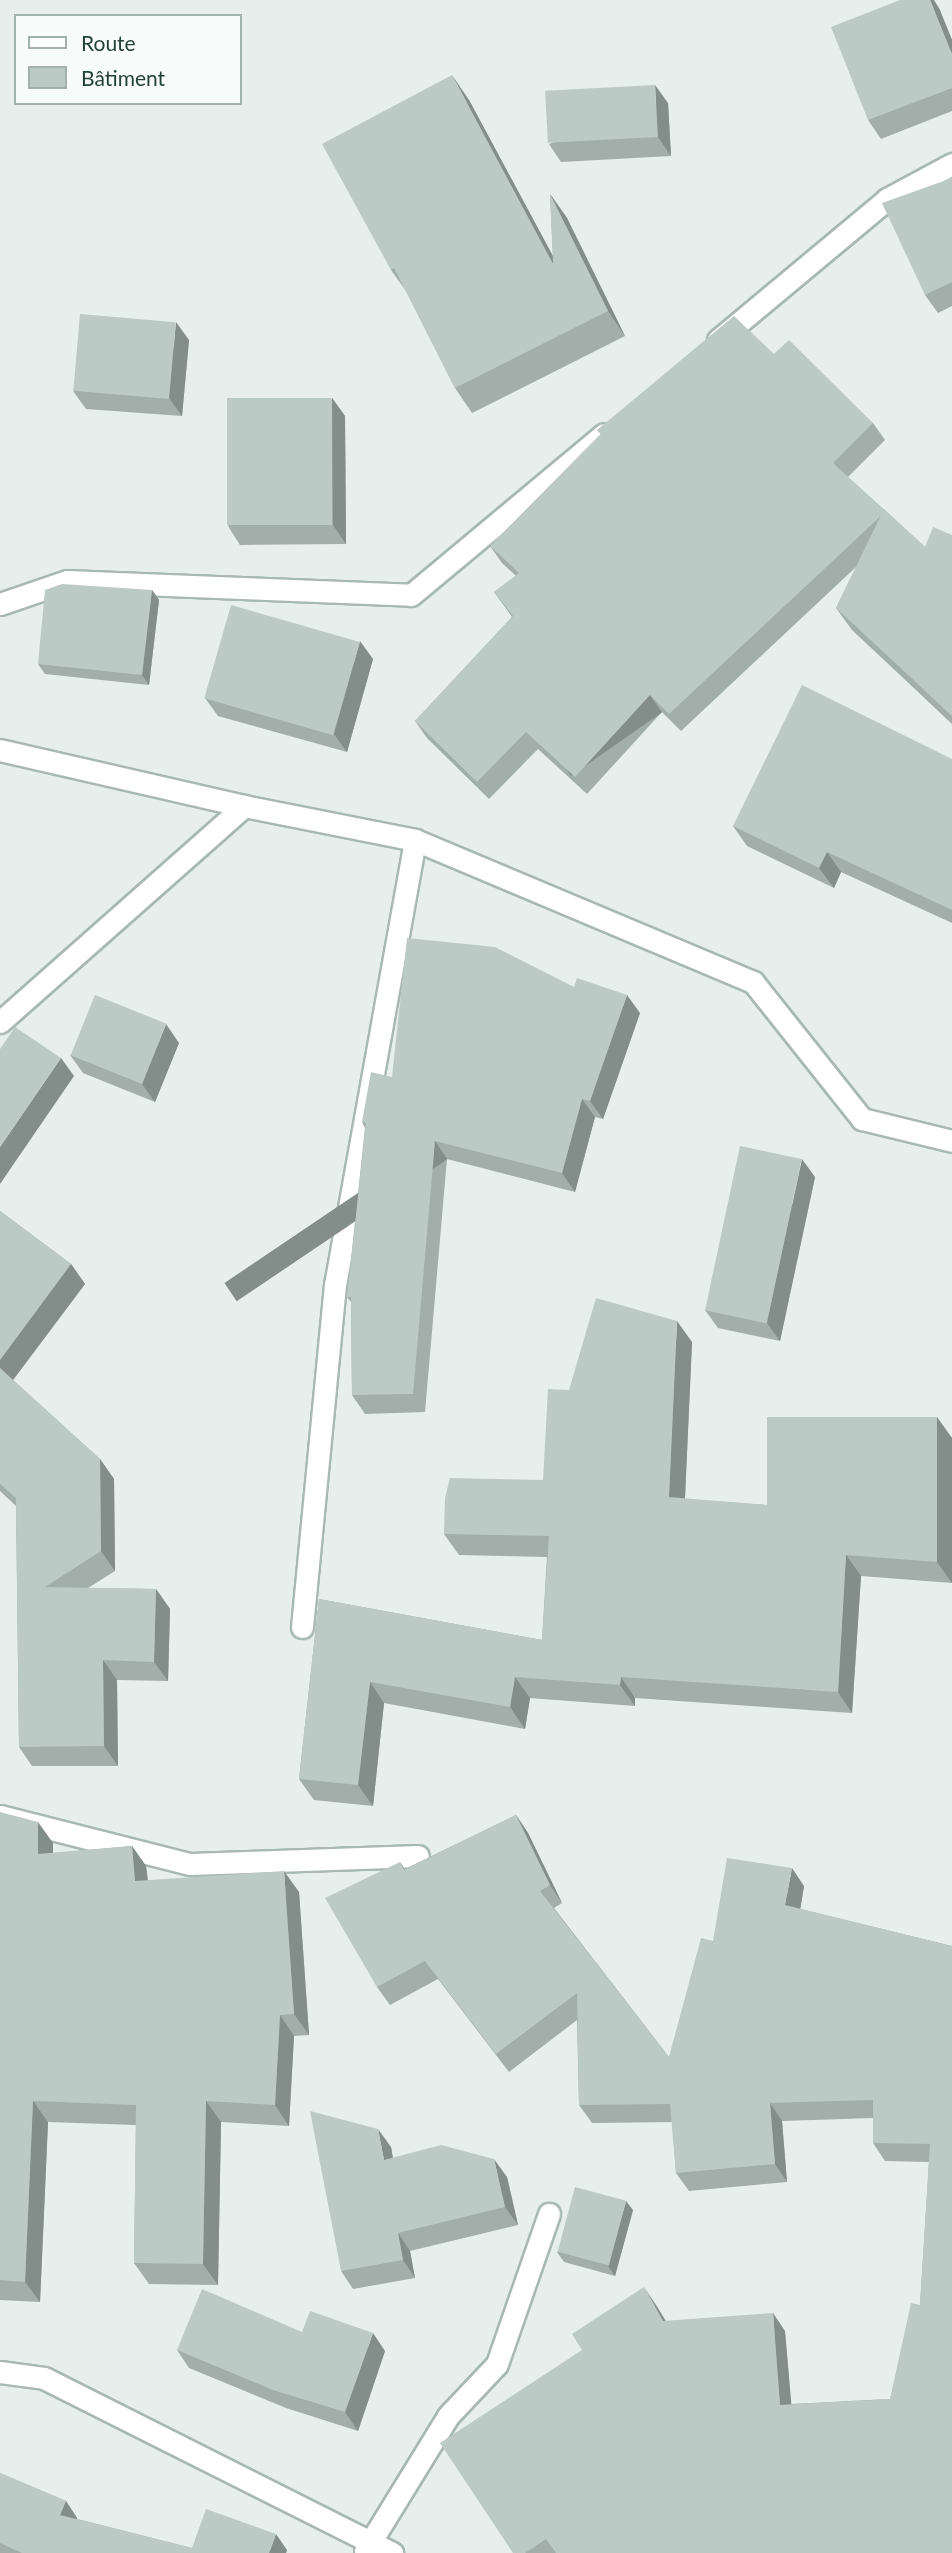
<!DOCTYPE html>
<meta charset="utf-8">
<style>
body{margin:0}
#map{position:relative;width:952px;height:2553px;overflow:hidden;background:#e6efeb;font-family:Lato,sans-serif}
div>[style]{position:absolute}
.roads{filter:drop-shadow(2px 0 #a8b8b2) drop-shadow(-2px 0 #a8b8b2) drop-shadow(0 2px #a8b8b2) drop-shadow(0 -2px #a8b8b2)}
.minor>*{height:21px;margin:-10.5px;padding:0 10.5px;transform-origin:10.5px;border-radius:10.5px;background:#fff}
.wall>*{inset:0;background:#a1aea9}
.shaded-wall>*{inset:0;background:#838d89;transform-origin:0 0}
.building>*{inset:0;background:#bbcac4;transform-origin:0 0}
span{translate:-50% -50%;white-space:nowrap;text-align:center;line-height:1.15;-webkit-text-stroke:7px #f7fbf9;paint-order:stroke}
.legend{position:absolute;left:14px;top:14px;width:228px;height:91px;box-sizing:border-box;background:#f7fbf9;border:2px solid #a3b1ad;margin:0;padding:9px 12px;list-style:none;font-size:21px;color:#24423a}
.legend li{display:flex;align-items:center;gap:14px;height:35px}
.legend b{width:35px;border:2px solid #a3b1ad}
</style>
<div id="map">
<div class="roads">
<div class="minor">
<i style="left:718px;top:340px;width:220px;rotate:-39.8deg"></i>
<i style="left:887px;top:199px;width:74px;rotate:-28.3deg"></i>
<i style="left:0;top:604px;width:71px;rotate:-18.9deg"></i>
<i style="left:67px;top:581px;width:344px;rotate:2.3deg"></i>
<i style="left:411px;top:595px;width:251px;rotate:-39.8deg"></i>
<i style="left:0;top:750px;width:250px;rotate:12.9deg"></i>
<i style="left:244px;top:806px;width:174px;rotate:11.2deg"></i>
<i style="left:415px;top:840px;width:367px;rotate:22.8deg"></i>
<i style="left:753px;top:982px;width:175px;rotate:51.5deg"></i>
<i style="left:862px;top:1119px;width:93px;rotate:13.7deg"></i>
<i style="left:0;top:1022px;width:326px;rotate:-41.5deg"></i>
<i style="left:302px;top:1627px;width:344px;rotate:-84.5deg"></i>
<i style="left:335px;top:1285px;width:452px;rotate:-79.8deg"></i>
<i style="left:0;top:1816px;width:196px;rotate:14.2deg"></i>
<i style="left:190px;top:1864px;width:228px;rotate:-2deg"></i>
<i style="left:0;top:2372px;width:44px;rotate:7.8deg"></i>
<i style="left:44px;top:2378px;width:390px;rotate:26.7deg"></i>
<i style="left:365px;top:2551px;width:158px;rotate:-58.4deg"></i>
<i style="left:448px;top:2416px;width:71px;rotate:-46.7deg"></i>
<i style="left:497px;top:2364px;width:159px;rotate:-70.9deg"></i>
</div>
</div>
<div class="wall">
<i style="clip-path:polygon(939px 8px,952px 40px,952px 111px,881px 139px,868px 120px)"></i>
<i style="clip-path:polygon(469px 100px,553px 256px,550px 194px,567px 218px,625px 336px,472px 413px,455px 388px,406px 291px,391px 270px)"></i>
<i style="clip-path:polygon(668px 103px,671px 156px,561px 162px,549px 144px)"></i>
<i style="clip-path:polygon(952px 178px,952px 306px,938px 313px,925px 295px)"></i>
<i style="clip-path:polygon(189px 340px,182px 416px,86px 409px,73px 391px)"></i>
<i style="clip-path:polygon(774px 354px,873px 423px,885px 440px,848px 477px,925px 547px,952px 535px,952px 724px,852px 630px,836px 608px,856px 567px,681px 731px,662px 712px,587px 794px,538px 749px,489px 799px,427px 738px,415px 721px,512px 617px,494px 592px,516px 576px,502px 563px,490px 546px,601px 434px,597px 430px)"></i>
<i style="clip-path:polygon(332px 398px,345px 416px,346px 544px,240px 545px,228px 526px)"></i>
<i style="clip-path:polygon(152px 590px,159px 600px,149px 685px,45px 674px,38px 664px)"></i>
<i style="clip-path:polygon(373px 659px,347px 752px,218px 716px,205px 698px)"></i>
<i style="clip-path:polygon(952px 759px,952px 923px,841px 872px,834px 888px,747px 846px,733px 826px)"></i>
<i style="clip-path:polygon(574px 987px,640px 1013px,603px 1119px,595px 1117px,575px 1192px,447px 1159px,425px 1412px,365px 1414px,352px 1395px,351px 1302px,347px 1297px,365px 1128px,362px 1122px,392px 1077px)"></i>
<i style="clip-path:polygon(179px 1043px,155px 1102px,83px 1073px,70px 1055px)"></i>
<i style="clip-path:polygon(815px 1177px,780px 1341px,718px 1328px,705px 1310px)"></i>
<i style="clip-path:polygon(0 1211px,71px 1264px,85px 1284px,13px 1380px,100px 1459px,114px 1479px,115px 1571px,88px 1588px,156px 1589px,170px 1609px,168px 1681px,117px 1680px,118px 1766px,32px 1766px,19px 1747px,16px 1506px,0 1491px)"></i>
<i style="clip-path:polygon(692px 1342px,685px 1499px,767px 1505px,952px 1438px,952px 1583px,861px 1576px,852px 1713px,635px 1698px,635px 1706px,530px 1698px,525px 1729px,384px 1703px,373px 1806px,314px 1800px,299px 1779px,319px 1599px,542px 1640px,547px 1557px,459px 1555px,444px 1534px,543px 1480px,569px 1390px)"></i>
<i style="clip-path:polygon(0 1812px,53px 1843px,53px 1853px,132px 1846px,146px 1866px,148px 1880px,299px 1892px,309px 2035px,294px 2036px,289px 2126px,221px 2122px,218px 2285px,149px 2284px,134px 2263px,136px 2125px,48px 2122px,40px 2302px,0 2300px)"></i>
<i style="clip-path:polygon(516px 1815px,528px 1833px,562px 1903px,554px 1908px,669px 2057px,713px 1941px,804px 1886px,800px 1909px,952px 1946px,952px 2553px,513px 2553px,656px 2305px,666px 2321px,785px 2331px,791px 2404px,890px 2399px,920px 2305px,929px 2162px,885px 2161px,873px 2143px,873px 2118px,782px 2121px,787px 2182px,689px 2191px,676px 2173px,672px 2122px,592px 2123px,579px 2105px,577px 2020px,509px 2072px,438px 1979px,390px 2005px,377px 1987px,400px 1862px,405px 1869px)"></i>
<i style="clip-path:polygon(391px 2147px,393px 2158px,507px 2177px,518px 2225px,410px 2251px,415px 2278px,353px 2289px,341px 2271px)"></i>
<i style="clip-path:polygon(633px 2210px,615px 2276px,564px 2262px,557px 2252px)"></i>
<i style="clip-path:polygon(302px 2332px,385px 2351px,358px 2431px,286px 2408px,189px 2368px,177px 2350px)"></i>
<i style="clip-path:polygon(0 2473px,66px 2501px,77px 2518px,77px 2519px,192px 2548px,287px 2550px,286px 2553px,0 2553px)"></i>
</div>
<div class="shaded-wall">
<i style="clip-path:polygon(930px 0,934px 0,939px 8px,952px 40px,952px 54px)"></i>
<i style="clip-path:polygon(452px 75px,469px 100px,570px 288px,553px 264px)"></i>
<i style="clip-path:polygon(655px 85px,668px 103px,671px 156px,658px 137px)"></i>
<i style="clip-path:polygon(550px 194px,567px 218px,625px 336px,608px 311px)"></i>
<i style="clip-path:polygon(176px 322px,189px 340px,182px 416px,169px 398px)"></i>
<i style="clip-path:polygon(332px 398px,345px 416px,346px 544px,333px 525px)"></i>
<i style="clip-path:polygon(152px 590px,159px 600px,149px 685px,142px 675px)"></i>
<i style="clip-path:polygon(360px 641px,373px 659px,347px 752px,334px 734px)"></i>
<i style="left:650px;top:695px;width:21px;height:111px;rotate:55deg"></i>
<i style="clip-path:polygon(827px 852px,841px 872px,834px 888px,819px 868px)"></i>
<i style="clip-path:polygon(627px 995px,640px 1013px,603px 1119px,590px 1101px)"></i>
<i style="clip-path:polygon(166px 1024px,179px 1043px,155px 1102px,142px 1084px)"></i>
<i style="clip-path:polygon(61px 1058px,74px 1076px,0 1184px,0 1147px)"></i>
<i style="clip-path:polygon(582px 1099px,595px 1117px,575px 1192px,562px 1173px)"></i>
<i style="left:435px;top:1141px;width:22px;height:254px;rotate:56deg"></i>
<i style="clip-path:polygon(802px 1159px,815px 1177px,780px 1341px,767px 1323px)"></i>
<i style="clip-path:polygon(71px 1264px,85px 1284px,10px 1384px,0 1370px,0 1360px)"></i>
<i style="clip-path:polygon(677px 1321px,692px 1342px,684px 1519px,669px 1497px)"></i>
<i style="clip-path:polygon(937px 1417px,952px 1438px,952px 1583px,937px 1562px)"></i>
<i style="clip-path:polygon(100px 1459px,114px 1479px,115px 1571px,101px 1551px)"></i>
<i style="clip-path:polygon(846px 1555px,861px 1576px,852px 1713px,838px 1692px)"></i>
<i style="clip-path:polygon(156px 1589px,170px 1609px,168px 1681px,154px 1662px)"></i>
<i style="clip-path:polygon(103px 1660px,117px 1680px,118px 1766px,104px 1746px)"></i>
<i style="clip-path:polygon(515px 1677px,530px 1698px,525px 1729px,510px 1707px)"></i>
<i style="clip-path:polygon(621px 1677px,635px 1698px,635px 1706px,620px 1685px)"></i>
<i style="clip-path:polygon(370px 1682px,384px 1703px,373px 1806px,358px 1785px)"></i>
<i style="clip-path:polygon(516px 1815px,528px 1833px,562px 1903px,550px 1885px)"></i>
<i style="clip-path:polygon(38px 1822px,53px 1843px,53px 1875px,38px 1854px)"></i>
<i style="clip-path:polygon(132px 1846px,146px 1866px,150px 1902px,135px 1881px)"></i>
<i style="clip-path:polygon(792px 1868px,804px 1886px,798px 1923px,785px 1905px)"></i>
<i style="clip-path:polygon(284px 1871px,299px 1892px,309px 2035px,294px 2014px)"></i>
<i style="clip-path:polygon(280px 2015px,294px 2036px,289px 2126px,275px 2105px)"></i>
<i style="clip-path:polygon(33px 2101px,48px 2122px,40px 2302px,25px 2282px)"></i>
<i style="clip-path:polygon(206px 2101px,221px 2122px,218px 2285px,203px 2264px)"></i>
<i style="clip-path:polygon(770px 2103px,782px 2121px,787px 2182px,775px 2164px)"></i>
<i style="clip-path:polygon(378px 2129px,391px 2147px,396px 2178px,384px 2160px)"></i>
<i style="clip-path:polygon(494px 2159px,507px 2177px,518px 2225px,505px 2207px)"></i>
<i style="clip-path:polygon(626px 2201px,633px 2210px,615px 2276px,608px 2266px)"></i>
<i style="clip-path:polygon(398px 2233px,410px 2251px,415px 2278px,403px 2260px)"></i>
<i style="clip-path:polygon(644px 2287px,656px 2305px,676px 2339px,663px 2321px)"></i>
<i style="clip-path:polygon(773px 2313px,785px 2331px,793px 2423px,780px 2405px)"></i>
<i style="clip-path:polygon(373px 2333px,385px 2351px,358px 2431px,345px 2412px)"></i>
<i style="clip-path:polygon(66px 2501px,77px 2518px,72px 2531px,60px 2515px)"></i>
<i style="clip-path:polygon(276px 2534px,287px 2550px,286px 2553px,269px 2553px)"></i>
</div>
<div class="building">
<i style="clip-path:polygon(900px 0,930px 0,952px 54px,952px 88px,868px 120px,831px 27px)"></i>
<i style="clip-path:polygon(452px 75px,553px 264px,550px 194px,608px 311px,455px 388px,394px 268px,391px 270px,322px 144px)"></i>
<i style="left:655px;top:85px;width:52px;height:110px;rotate:87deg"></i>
<i style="clip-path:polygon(952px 178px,952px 282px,925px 295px,882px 203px)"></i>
<i style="left:80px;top:314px;width:96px;height:77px;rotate:5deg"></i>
<i style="clip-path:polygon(734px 316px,774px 354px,789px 340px,873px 423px,833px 463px,884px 510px,882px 515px,669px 714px,650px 695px,575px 777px,526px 732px,477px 782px,415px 721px,513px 616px,494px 592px,519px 573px,490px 546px,601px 434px,597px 430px)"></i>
<i style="left:332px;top:398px;width:127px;height:105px;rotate:90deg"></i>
<i style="clip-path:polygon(884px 509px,925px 547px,933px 527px,952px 535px,952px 716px,836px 608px)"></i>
<i style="clip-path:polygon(62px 584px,152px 590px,142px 675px,38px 664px,45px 590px)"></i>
<i style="left:231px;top:605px;width:134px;height:97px;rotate:16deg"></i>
<i style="clip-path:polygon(802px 685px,952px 759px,952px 910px,827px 852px,819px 868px,733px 826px)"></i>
<i style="clip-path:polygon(407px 938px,495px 947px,574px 987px,577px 978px,627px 995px,590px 1101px,582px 1099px,562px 1173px,435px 1141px,413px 1394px,352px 1395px,351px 1297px,347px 1297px,366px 1123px,362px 1122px,371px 1072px,392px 1077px)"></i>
<i style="left:95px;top:995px;width:77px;height:65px;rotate:22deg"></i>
<i style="clip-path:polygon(15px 1027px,61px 1058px,0 1147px,0 1049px)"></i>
<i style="left:740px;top:1146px;width:63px;height:168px;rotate:12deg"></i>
<i style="clip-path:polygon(0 1211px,71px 1264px,0 1360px)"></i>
<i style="clip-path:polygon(596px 1298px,677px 1321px,669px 1497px,767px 1505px,767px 1417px,937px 1417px,937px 1562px,846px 1555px,838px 1692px,621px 1677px,620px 1685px,515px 1677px,510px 1707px,370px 1682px,358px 1785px,299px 1779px,319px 1599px,542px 1640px,549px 1536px,444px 1534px,445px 1498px,450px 1478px,543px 1480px,548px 1389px,569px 1390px)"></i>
<i style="clip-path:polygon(0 1368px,100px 1459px,101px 1551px,45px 1587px,156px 1589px,154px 1662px,103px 1660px,104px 1746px,19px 1747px,16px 1498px,0 1484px)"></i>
<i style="clip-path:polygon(0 1812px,38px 1822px,38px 1854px,132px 1846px,135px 1881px,284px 1871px,294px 2014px,280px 2015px,275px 2105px,206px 2101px,203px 2264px,134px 2263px,136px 2105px,33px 2101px,25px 2282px,0 2280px)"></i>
<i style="clip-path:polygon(516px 1815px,550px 1885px,540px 1891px,669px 2057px,701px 1938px,713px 1941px,727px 1858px,792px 1868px,785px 1905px,952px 1946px,952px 2553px,556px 2553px,546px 2539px,525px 2553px,513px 2553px,440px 2443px,582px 2350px,572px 2334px,644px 2287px,663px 2321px,773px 2313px,780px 2405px,890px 2399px,911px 2303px,920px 2305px,930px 2144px,873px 2143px,873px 2100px,770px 2103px,775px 2164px,676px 2173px,670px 2104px,579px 2105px,577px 1993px,496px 2054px,425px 1961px,377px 1987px,325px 1898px,400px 1862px,404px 1870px)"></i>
<i style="clip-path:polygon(310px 2111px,378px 2129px,384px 2160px,441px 2145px,494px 2159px,505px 2207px,398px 2233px,403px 2260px,341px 2271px)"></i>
<i style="left:575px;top:2187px;width:53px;height:67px;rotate:15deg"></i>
<i style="clip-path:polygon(202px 2289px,302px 2332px,310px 2311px,373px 2333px,345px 2412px,273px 2390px,177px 2350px)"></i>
<i style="clip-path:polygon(0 2473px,66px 2501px,60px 2515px,192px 2548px,206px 2509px,276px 2534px,269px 2553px,22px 2553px,0 2543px)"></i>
</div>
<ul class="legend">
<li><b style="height:9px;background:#fff"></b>Route</li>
<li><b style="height:19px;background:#bbcac4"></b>Bâtiment</li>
</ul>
</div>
